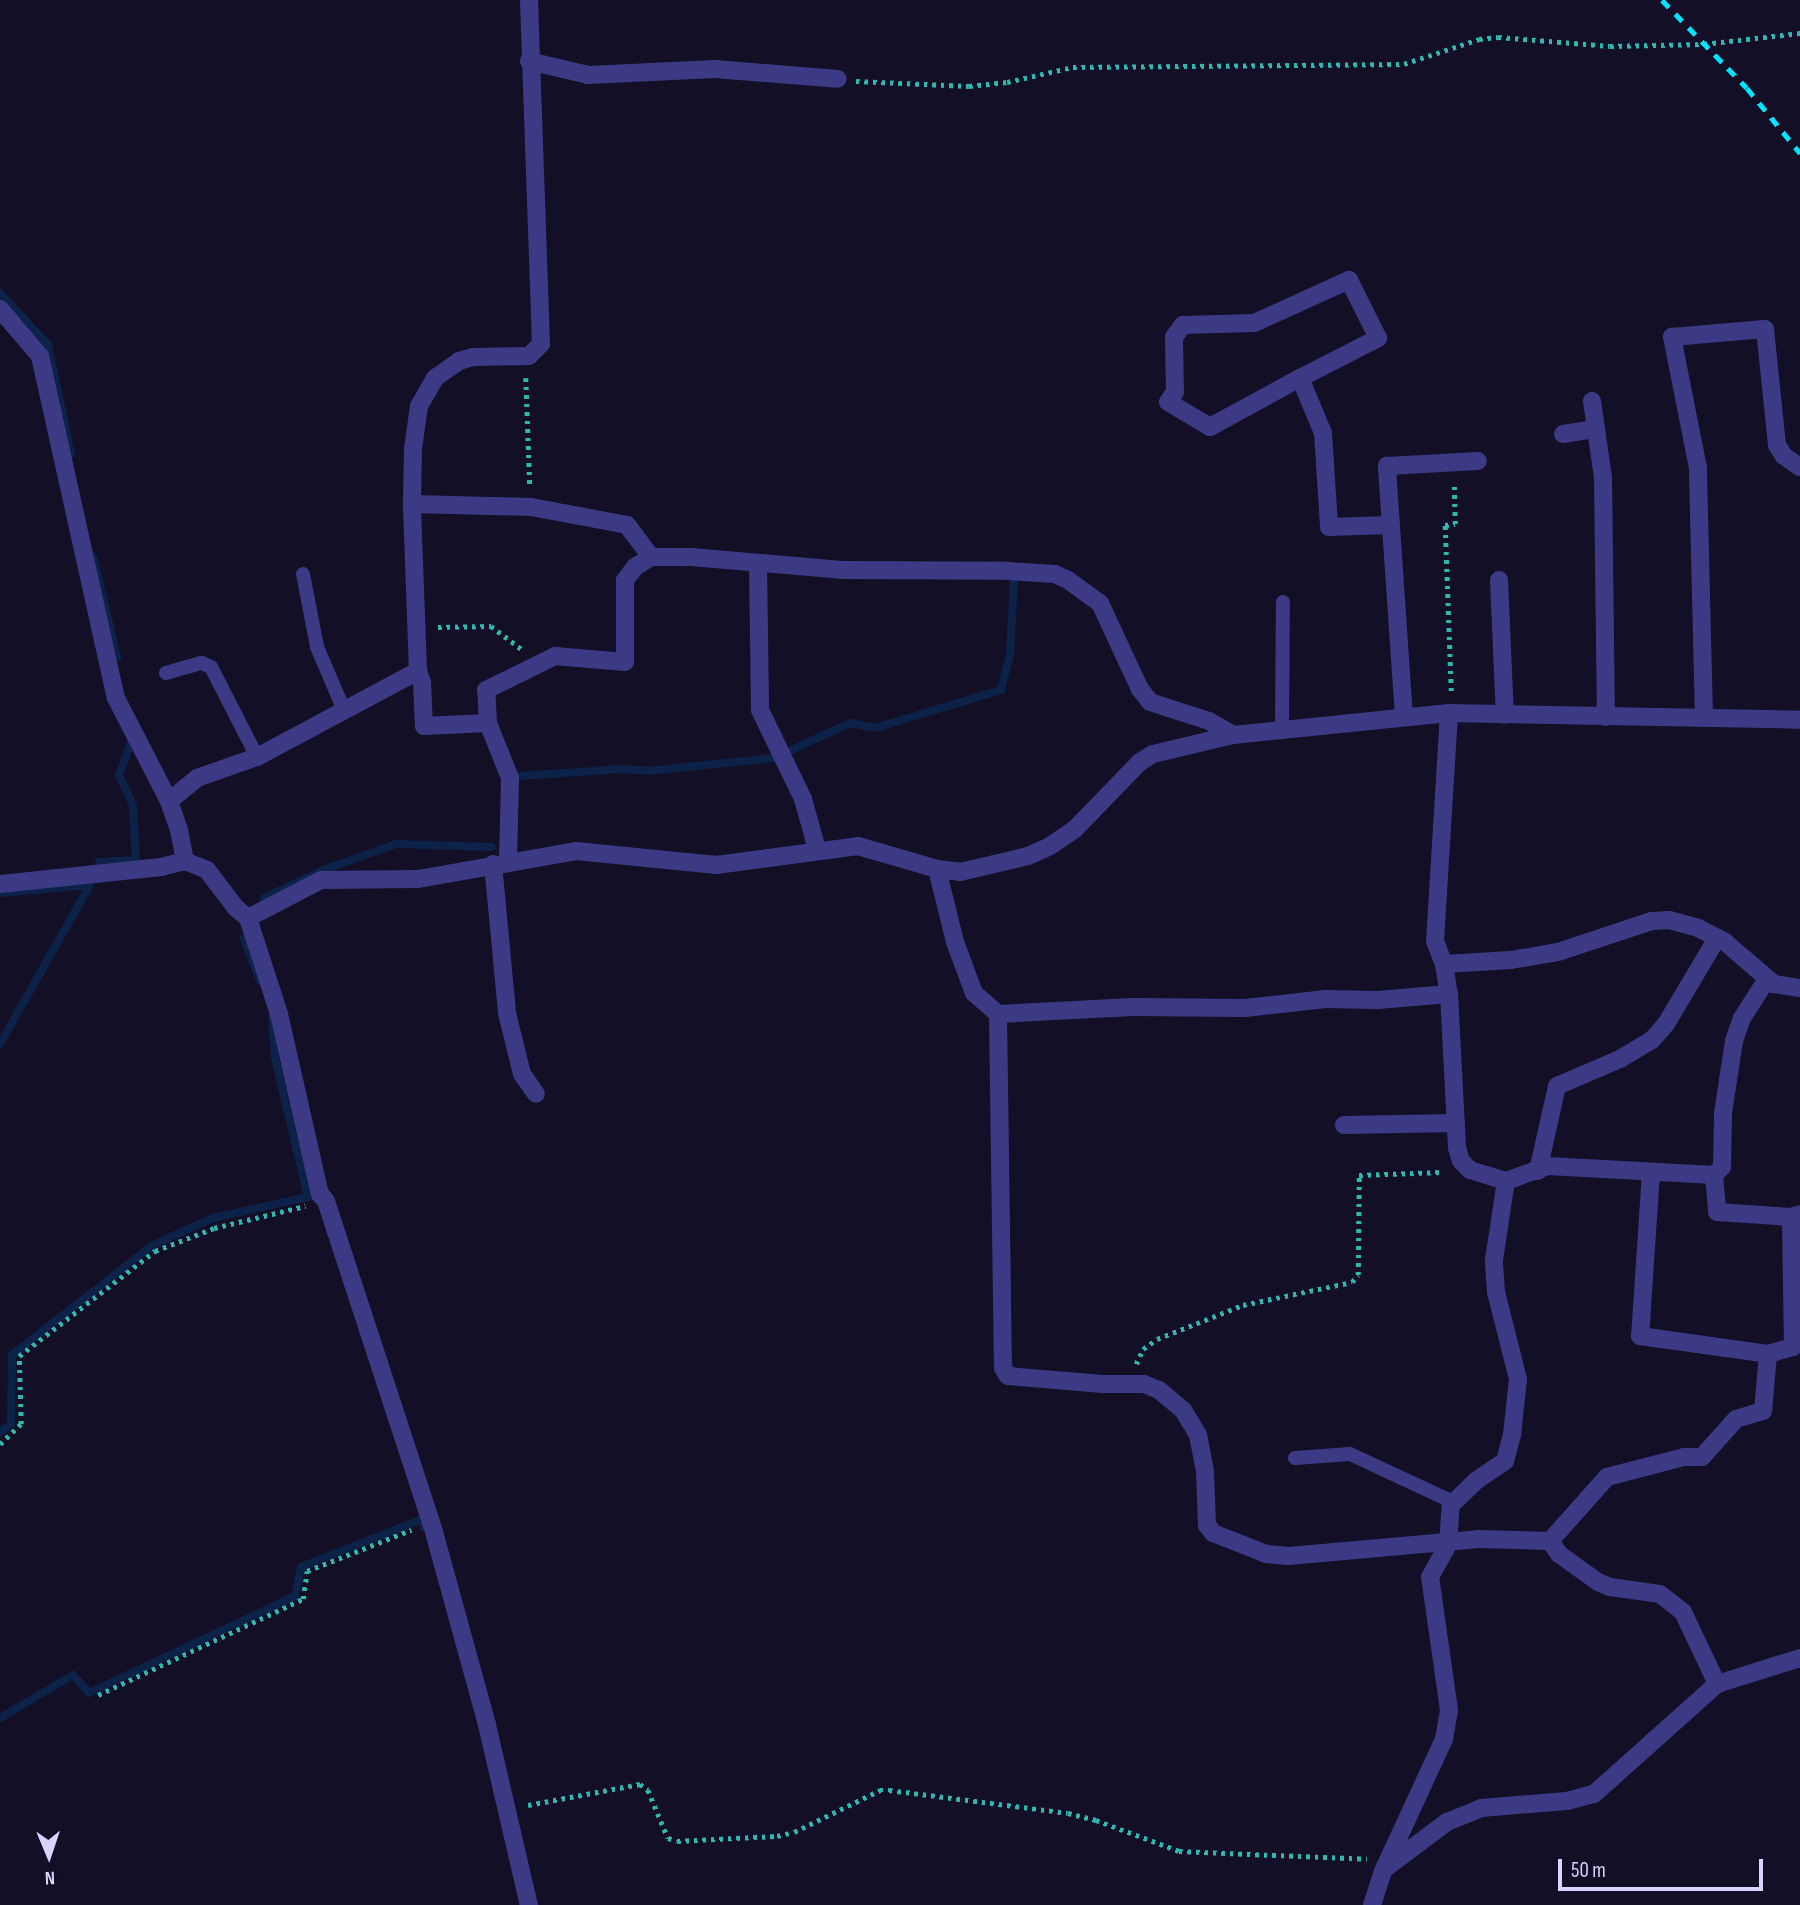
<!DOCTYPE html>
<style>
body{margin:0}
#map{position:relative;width:1800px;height:1905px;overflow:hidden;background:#130f26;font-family:"Sofia Sans Condensed",sans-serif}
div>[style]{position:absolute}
.stream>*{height:8px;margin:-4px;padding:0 4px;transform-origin:4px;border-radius:4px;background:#0c2248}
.path>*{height:4.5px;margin-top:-2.25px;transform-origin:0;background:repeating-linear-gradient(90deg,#2fb8b0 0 3.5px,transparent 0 8.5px)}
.lane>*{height:14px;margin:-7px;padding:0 7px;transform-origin:7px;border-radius:7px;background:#3d3a85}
.street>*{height:18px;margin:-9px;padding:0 9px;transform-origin:9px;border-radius:9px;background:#3d3a85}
.rail>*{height:5px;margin-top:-2.5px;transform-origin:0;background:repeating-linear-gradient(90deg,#00e5ff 0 10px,transparent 0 19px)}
span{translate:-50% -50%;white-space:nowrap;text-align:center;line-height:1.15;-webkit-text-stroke:5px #130f26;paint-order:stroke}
.north{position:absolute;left:14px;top:1821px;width:70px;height:70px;-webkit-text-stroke:5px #130f26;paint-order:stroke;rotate:178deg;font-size:19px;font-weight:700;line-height:28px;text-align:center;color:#d9d4ff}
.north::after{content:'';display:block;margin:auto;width:24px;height:32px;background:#d9d4ff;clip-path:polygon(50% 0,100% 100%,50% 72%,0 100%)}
.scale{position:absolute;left:1558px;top:1859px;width:205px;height:32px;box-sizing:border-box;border:4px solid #d9d4ff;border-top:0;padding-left:9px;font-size:21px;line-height:24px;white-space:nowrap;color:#d9d4ff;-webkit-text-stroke:5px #130f26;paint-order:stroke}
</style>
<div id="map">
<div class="stream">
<i style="left:0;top:293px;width:71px;rotate:47.3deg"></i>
<i style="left:48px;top:345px;width:111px;rotate:78.1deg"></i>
<i style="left:93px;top:556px;width:104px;rotate:76.6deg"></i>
<i style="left:520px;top:776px;width:102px;rotate:-3.9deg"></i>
<i style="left:622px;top:769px;width:26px;rotate:4deg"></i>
<i style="left:648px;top:771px;width:127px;rotate:-5.9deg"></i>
<i style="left:774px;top:758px;width:84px;rotate:-24.7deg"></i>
<i style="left:850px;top:723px;width:25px;rotate:11deg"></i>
<i style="left:875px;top:728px;width:132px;rotate:-16.8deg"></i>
<i style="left:1001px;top:690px;width:37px;rotate:-76deg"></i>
<i style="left:1010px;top:654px;width:74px;rotate:-86.9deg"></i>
<i style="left:99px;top:862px;width:37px;rotate:-3deg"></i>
<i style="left:136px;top:860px;width:55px;rotate:-93.1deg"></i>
<i style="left:133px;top:805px;width:33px;rotate:-115deg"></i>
<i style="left:119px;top:775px;width:33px;rotate:-70deg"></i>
<i style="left:0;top:893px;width:90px;rotate:-5.1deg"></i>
<i style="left:264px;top:898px;width:65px;rotate:-25.4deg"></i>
<i style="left:323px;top:870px;width:77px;rotate:-19.6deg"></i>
<i style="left:396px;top:844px;width:96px;rotate:1.8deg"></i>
<i style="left:244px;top:938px;width:46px;rotate:69.6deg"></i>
<i style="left:0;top:1044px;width:183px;rotate:-60.5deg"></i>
<i style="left:0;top:1432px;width:14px;rotate:-36deg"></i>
<i style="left:11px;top:1424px;width:69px;rotate:-89.2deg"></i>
<i style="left:12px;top:1355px;width:179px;rotate:-38deg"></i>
<i style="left:153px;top:1245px;width:66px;rotate:-24.2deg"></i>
<i style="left:213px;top:1218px;width:97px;rotate:-12.5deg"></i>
<i style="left:308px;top:1197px;width:143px;rotate:-103.4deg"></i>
<i style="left:275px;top:1058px;width:42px;rotate:-94.1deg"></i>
<i style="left:0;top:1718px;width:85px;rotate:-30.5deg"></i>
<i style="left:73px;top:1675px;width:24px;rotate:48deg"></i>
<i style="left:89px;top:1693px;width:228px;rotate:-25.2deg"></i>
<i style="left:295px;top:1596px;width:30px;rotate:-78deg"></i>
<i style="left:301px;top:1567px;width:130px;rotate:-21.6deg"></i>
<i style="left:422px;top:1519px;width:9px;rotate:77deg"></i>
</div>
<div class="path">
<i style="left:856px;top:81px;width:113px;rotate:2.5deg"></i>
<i style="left:969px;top:86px;width:38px;rotate:-6deg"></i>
<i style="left:1007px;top:82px;width:68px;rotate:-12.8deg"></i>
<i style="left:1073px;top:67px;width:331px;rotate:-0.5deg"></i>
<i style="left:1404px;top:64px;width:79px;rotate:-18.4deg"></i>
<i style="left:1479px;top:39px;width:19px;rotate:-6deg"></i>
<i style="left:1498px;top:37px;width:112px;rotate:4.6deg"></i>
<i style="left:1610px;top:46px;width:94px;rotate:-1.2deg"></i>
<i style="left:1704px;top:44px;width:97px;rotate:-6.5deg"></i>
<i style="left:526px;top:378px;width:107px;rotate:87.9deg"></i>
<i style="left:438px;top:627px;width:53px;rotate:-1.1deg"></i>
<i style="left:491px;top:626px;width:40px;rotate:37deg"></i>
<i style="left:1451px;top:691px;width:166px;rotate:-92.1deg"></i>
<i style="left:1445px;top:525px;width:10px;rotate:-6deg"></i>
<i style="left:1455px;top:524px;width:42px;rotate:-91.4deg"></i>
<i style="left:1136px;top:1364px;width:17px;rotate:-65deg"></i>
<i style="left:1143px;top:1349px;width:17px;rotate:-36deg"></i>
<i style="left:1157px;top:1339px;width:92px;rotate:-21.6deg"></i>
<i style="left:1243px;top:1305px;width:111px;rotate:-11.9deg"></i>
<i style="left:1352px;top:1282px;width:9px;rotate:-49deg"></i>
<i style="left:1358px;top:1275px;width:100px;rotate:-89.4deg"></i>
<i style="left:1359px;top:1175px;width:83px;rotate:-2.1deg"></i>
<i style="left:0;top:1444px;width:29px;rotate:-44deg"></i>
<i style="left:21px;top:1424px;width:68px;rotate:-91.7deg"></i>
<i style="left:19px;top:1356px;width:172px;rotate:-37.7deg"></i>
<i style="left:155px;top:1251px;width:63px;rotate:-21.3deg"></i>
<i style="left:214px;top:1228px;width:94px;rotate:-13.6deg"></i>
<i style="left:98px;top:1695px;width:226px;rotate:-25.1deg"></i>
<i style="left:303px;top:1599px;width:28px;rotate:-82deg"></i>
<i style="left:307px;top:1571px;width:112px;rotate:-21.5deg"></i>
<i style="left:528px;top:1805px;width:114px;rotate:-10.6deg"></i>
<i style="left:640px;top:1784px;width:10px;rotate:37deg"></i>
<i style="left:648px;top:1790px;width:52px;rotate:67.4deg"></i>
<i style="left:668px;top:1838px;width:9px;rotate:18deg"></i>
<i style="left:677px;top:1841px;width:100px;rotate:-2.9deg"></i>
<i style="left:777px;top:1836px;width:17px;rotate:-13deg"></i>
<i style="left:794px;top:1832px;width:96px;rotate:-26deg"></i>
<i style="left:880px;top:1790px;width:9px"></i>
<i style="left:889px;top:1790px;width:180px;rotate:7.3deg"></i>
<i style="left:1068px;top:1813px;width:29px;rotate:14deg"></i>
<i style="left:1096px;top:1820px;width:89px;rotate:20.5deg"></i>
<i style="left:1179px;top:1851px;width:188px;rotate:2.4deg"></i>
</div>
<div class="lane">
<i style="left:303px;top:574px;width:74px;rotate:79.1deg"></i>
<i style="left:317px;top:647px;width:69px;rotate:66.8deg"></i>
<i style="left:166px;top:673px;width:37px;rotate:-16deg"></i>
<i style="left:202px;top:663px;width:10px;rotate:24deg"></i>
<i style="left:211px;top:667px;width:101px;rotate:62.9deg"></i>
<i style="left:1282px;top:730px;width:128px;rotate:-89.6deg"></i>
<i style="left:1295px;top:1458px;width:55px;rotate:-4.2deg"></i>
<i style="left:1350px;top:1454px;width:114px;rotate:25deg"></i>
</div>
<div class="street">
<i style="left:529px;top:61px;width:61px;rotate:13.3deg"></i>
<i style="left:588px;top:75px;width:127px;rotate:-2.7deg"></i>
<i style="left:715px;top:69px;width:123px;rotate:4.6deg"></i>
<i style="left:0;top:309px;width:62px;rotate:49.6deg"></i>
<i style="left:40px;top:356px;width:350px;rotate:77.5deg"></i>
<i style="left:116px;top:698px;width:116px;rotate:62.8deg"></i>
<i style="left:169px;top:801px;width:31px;rotate:71deg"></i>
<i style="left:179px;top:830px;width:32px;rotate:79deg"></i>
<i style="left:1300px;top:378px;width:88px;rotate:-27.1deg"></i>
<i style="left:1378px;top:338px;width:65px;rotate:-116.6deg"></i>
<i style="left:1349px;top:280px;width:104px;rotate:155.6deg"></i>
<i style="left:1254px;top:323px;width:71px;rotate:178.4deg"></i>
<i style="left:1183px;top:325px;width:15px;rotate:127deg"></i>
<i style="left:1174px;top:337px;width:55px;rotate:89deg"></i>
<i style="left:1175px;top:392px;width:12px;rotate:125deg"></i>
<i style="left:1168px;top:402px;width:49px;rotate:30.8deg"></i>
<i style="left:1210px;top:427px;width:102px;rotate:-28.6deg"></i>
<i style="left:1300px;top:378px;width:60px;rotate:67.3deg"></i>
<i style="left:1323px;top:433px;width:94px;rotate:86.3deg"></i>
<i style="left:1329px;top:527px;width:62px;rotate:-1.8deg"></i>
<i style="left:1592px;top:401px;width:77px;rotate:81.8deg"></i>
<i style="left:1603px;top:477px;width:240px;rotate:89.3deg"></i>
<i style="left:1563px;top:434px;width:33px;rotate:-9deg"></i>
<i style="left:412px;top:504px;width:119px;rotate:1.4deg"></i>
<i style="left:531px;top:507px;width:98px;rotate:10.6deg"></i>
<i style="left:627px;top:525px;width:40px;rotate:53deg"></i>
<i style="left:651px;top:557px;width:40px"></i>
<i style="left:691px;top:557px;width:154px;rotate:4.9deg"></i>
<i style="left:844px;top:570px;width:164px;rotate:0.3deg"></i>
<i style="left:1008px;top:571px;width:47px;rotate:3.7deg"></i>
<i style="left:1055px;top:574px;width:14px;rotate:25deg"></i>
<i style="left:1068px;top:580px;width:39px;rotate:36deg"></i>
<i style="left:1100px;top:603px;width:95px;rotate:65.1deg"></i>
<i style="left:1140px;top:689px;width:16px;rotate:52deg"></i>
<i style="left:1150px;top:702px;width:62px;rotate:17.9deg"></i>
<i style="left:1209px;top:721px;width:28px;rotate:30deg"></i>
<i style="left:758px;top:563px;width:147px;rotate:89.2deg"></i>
<i style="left:760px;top:710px;width:99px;rotate:64.2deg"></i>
<i style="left:803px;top:799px;width:52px;rotate:74.4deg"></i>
<i style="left:1499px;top:580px;width:135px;rotate:87.5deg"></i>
<i style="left:418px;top:671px;width:12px;rotate:70deg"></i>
<i style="left:422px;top:682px;width:44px;rotate:87.4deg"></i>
<i style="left:424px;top:726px;width:64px;rotate:-2.7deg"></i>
<i style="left:1449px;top:713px;width:228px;rotate:93.5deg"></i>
<i style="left:1435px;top:941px;width:25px;rotate:69deg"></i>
<i style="left:1444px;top:964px;width:30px;rotate:81deg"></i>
<i style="left:1449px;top:994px;width:154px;rotate:87deg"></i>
<i style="left:1457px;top:1148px;width:14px;rotate:73deg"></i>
<i style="left:1461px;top:1161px;width:13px;rotate:45deg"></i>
<i style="left:1470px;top:1170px;width:38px;rotate:17deg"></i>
<i style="left:1506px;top:1181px;width:45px;rotate:-19.7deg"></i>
<i style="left:1548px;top:1166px;width:166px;rotate:3.1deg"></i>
<i style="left:1714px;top:1175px;width:37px;rotate:85deg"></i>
<i style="left:1717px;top:1212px;width:74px;rotate:3.9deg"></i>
<i style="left:1791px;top:1217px;width:9px;rotate:-18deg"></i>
<i style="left:1404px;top:717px;width:252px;rotate:-93.9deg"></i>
<i style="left:1387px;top:466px;width:91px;rotate:-3.1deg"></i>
<i style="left:1704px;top:718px;width:250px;rotate:-91.4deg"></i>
<i style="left:1698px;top:468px;width:134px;rotate:-101.2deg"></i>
<i style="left:1672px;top:337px;width:93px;rotate:-4.9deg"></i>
<i style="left:1765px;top:329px;width:117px;rotate:84.1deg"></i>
<i style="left:1777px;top:445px;width:13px;rotate:58deg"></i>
<i style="left:1784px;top:456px;width:19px;rotate:35deg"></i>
<i style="left:169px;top:801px;width:36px;rotate:-39deg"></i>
<i style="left:197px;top:778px;width:64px;rotate:-19.3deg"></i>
<i style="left:257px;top:757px;width:183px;rotate:-28.1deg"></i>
<i style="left:418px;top:671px;width:167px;rotate:-92.1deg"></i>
<i style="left:412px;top:504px;width:55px;rotate:-89deg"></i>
<i style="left:413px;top:449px;width:43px;rotate:-82.1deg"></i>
<i style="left:419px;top:406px;width:32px;rotate:-60deg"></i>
<i style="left:435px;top:378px;width:29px;rotate:-35deg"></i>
<i style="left:459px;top:361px;width:15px;rotate:-16deg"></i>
<i style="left:473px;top:357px;width:56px;rotate:-1deg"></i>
<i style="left:529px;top:356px;width:17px;rotate:-45deg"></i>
<i style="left:541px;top:344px;width:344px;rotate:-92deg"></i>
<i style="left:508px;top:861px;width:83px;rotate:-88.6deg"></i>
<i style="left:510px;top:778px;width:59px;rotate:-111.8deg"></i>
<i style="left:488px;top:723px;width:33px;rotate:-93deg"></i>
<i style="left:486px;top:690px;width:77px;rotate:-26.2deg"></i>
<i style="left:555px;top:656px;width:70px;rotate:4.9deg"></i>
<i style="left:625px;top:662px;width:82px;rotate:-90deg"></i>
<i style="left:625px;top:580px;width:16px;rotate:-52deg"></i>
<i style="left:635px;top:567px;width:19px;rotate:-32deg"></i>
<i style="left:493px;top:864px;width:150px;rotate:84.6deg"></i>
<i style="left:507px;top:1013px;width:63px;rotate:76.2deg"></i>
<i style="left:522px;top:1074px;width:24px;rotate:55deg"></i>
<i style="left:937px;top:869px;width:75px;rotate:76.1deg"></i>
<i style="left:955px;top:942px;width:54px;rotate:69.6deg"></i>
<i style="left:974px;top:993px;width:32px;rotate:41deg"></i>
<i style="left:998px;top:1014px;width:135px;rotate:-3deg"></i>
<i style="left:1133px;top:1007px;width:112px;rotate:0.5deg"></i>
<i style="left:1245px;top:1008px;width:81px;rotate:-6.4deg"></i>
<i style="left:1325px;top:999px;width:53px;rotate:1.1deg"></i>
<i style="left:1378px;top:1000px;width:71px;rotate:-4.8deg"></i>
<i style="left:0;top:884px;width:162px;rotate:-6deg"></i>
<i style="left:161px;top:867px;width:25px;rotate:-14deg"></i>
<i style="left:185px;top:861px;width:24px;rotate:22deg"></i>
<i style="left:207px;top:870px;width:48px;rotate:52.7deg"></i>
<i style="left:236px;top:908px;width:16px;rotate:40deg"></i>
<i style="left:248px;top:918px;width:101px;rotate:72.1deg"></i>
<i style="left:279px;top:1014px;width:185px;rotate:77.2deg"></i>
<i style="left:320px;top:1194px;width:9px;rotate:49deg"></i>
<i style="left:326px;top:1201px;width:348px;rotate:71.9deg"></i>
<i style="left:434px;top:1532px;width:200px;rotate:74.6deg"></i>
<i style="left:487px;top:1725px;width:185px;rotate:76.9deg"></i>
<i style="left:248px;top:918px;width:82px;rotate:-27.5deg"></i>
<i style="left:321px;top:880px;width:97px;rotate:-0.6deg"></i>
<i style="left:418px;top:879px;width:160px;rotate:-10deg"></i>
<i style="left:576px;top:851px;width:141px;rotate:5.7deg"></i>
<i style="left:716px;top:865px;width:143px;rotate:-7.6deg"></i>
<i style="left:858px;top:846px;width:82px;rotate:16.2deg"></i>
<i style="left:937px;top:869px;width:23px;rotate:7deg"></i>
<i style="left:960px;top:872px;width:70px;rotate:-13.2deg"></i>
<i style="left:1028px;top:856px;width:24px;rotate:-24deg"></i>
<i style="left:1050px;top:846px;width:29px;rotate:-34deg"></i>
<i style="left:1074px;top:830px;width:95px;rotate:-45.9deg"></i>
<i style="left:1140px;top:762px;width:15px;rotate:-32deg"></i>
<i style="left:1153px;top:754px;width:82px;rotate:-13.4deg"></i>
<i style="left:1233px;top:735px;width:217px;rotate:-5.8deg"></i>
<i style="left:1449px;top:713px;width:351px;rotate:1.1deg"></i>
<i style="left:1444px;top:964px;width:67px;rotate:-3.4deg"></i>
<i style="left:1511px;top:960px;width:48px;rotate:-9.7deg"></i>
<i style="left:1558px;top:952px;width:99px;rotate:-18.3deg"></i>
<i style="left:1652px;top:921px;width:17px;rotate:-3deg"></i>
<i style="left:1669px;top:920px;width:30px;rotate:15deg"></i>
<i style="left:1698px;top:928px;width:30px;rotate:27deg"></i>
<i style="left:1725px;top:942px;width:65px;rotate:40.6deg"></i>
<i style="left:1774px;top:984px;width:26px;rotate:9deg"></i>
<i style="left:998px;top:1014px;width:354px;rotate:89.2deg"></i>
<i style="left:1003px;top:1368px;width:9px;rotate:58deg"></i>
<i style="left:1008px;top:1376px;width:95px;rotate:4.8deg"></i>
<i style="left:1103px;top:1384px;width:41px"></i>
<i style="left:1144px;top:1384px;width:16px;rotate:22deg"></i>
<i style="left:1159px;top:1390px;width:31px;rotate:40deg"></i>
<i style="left:1183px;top:1410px;width:29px;rotate:59deg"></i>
<i style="left:1198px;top:1435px;width:37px;rotate:79deg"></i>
<i style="left:1205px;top:1471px;width:54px;rotate:87.9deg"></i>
<i style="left:1207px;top:1525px;width:10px;rotate:53deg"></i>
<i style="left:1213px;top:1533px;width:57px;rotate:21.6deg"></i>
<i style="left:1266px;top:1554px;width:23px;rotate:5deg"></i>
<i style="left:1289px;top:1556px;width:190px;rotate:-5.1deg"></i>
<i style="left:1478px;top:1539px;width:72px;rotate:1.6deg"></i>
<i style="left:1550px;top:1541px;width:16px;rotate:55deg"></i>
<i style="left:1559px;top:1554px;width:48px;rotate:35.7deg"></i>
<i style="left:1598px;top:1582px;width:13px;rotate:23deg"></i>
<i style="left:1610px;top:1587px;width:50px;rotate:8deg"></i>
<i style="left:1660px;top:1594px;width:29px;rotate:38deg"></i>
<i style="left:1683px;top:1612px;width:80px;rotate:64.7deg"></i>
<i style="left:1344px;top:1125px;width:112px;rotate:-1deg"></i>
<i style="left:1538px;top:1171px;width:87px;rotate:-77.4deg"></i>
<i style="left:1557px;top:1086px;width:69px;rotate:-23.2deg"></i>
<i style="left:1620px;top:1059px;width:37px;rotate:-31deg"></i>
<i style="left:1652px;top:1040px;width:21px;rotate:-49deg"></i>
<i style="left:1666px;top:1024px;width:100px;rotate:-59.3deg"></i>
<i style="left:1651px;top:1172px;width:164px;rotate:93.8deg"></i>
<i style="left:1640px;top:1336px;width:129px;rotate:8deg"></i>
<i style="left:1768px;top:1354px;width:26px;rotate:-16deg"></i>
<i style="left:1793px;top:1347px;width:130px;rotate:-90.9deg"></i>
<i style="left:1714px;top:1175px;width:11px;rotate:-45deg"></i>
<i style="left:1722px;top:1167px;width:54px;rotate:-88.9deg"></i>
<i style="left:1723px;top:1113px;width:73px;rotate:-81.3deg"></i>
<i style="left:1734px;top:1041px;width:24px;rotate:-71deg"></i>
<i style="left:1742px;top:1018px;width:46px;rotate:-57.3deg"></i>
<i style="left:1550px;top:1541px;width:86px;rotate:-48.3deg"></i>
<i style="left:1607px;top:1477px;width:80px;rotate:-14.6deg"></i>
<i style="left:1684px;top:1457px;width:18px"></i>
<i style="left:1702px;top:1457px;width:51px;rotate:-48.2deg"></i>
<i style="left:1736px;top:1419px;width:28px;rotate:-17deg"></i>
<i style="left:1763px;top:1411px;width:57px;rotate:-85deg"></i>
<i style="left:1387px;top:1867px;width:75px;rotate:-36.9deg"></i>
<i style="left:1447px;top:1822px;width:37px;rotate:-22deg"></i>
<i style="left:1481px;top:1808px;width:86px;rotate:-4.7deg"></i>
<i style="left:1567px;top:1801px;width:28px;rotate:-15deg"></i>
<i style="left:1594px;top:1794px;width:165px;rotate:-41.8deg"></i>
<i style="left:1717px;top:1684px;width:87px;rotate:-17.4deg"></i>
<i style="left:1372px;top:1905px;width:38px;rotate:-72deg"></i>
<i style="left:1384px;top:1869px;width:143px;rotate:-65.2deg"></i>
<i style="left:1444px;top:1739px;width:29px;rotate:-80deg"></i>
<i style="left:1449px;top:1710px;width:134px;rotate:-98.1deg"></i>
<i style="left:1430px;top:1577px;width:38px;rotate:-61deg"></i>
<i style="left:1448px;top:1544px;width:39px;rotate:-86deg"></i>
<i style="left:1451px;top:1505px;width:36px;rotate:-44deg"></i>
<i style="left:1477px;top:1480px;width:34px;rotate:-34deg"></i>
<i style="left:1505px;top:1461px;width:27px;rotate:-75deg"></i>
<i style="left:1512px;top:1435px;width:56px;rotate:-83.9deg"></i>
<i style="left:1518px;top:1379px;width:90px;rotate:-104.2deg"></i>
<i style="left:1496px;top:1292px;width:32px;rotate:-94deg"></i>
<i style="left:1494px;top:1260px;width:80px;rotate:-81.4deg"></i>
</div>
<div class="rail">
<i style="left:1662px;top:0;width:122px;rotate:46deg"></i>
<i style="left:1747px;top:88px;width:84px;rotate:50.8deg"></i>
</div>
<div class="north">N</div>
<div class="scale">50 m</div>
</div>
